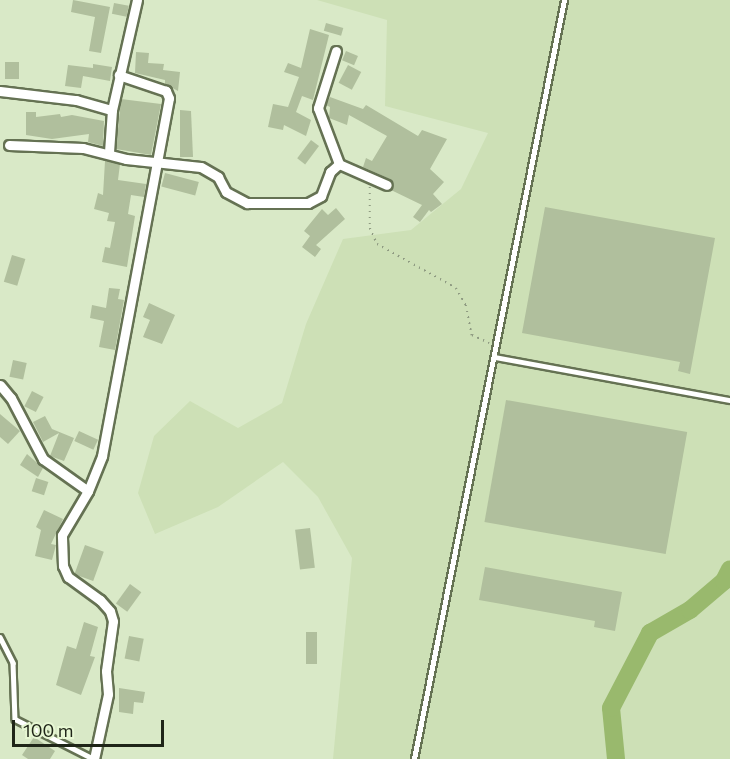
<!DOCTYPE html>
<style>
body{margin:0}
#map{position:relative;width:730px;height:759px;overflow:hidden;background:#d9e9c7;font-family:Commissioner,sans-serif}
div>[style]{position:absolute}
.built>*{inset:0;background:#cde0b6}
.river>*{height:18px;margin:-9px;padding:0 9px;transform-origin:9px;border-radius:9px;background:#99b96d}
.building>*{inset:0;background:#b0bf9d;transform-origin:0 0}
.path>*{height:1.5px;margin-top:-0.75px;transform-origin:0;background:repeating-linear-gradient(90deg,#8e9a81 0 1.5px,transparent 0 6px)}
.roads{filter:drop-shadow(2px 0 #657253) drop-shadow(-2px 0 #657253) drop-shadow(0 2px #657253) drop-shadow(0 -2px #657253)}
.lane>*{height:4.5px;margin:-2.25px;padding:0 2.25px;transform-origin:2.25px;border-radius:2.25px;background:#fff}
.street>*{height:9px;margin:-4.5px;padding:0 4.5px;transform-origin:4.5px;border-radius:4.5px;background:#fff}
span{translate:-50% -50%;white-space:nowrap;text-align:center;line-height:1.15;-webkit-text-stroke:4.5px #e7f7d3;paint-order:stroke}
.scale{position:absolute;left:12px;top:720px;width:152px;height:27px;box-sizing:border-box;border:3px solid #1f2518;border-top:0;padding-left:8px;font-size:18px;line-height:21px;white-space:nowrap;color:#1f2518;-webkit-text-stroke:4px #e7f7d3;paint-order:stroke}
</style>
<div id="map">
<div class="built">
<i style="clip-path:polygon(317px 0,730px 0,730px 759px,333px 759px,352px 558px,318px 497px,283px 462px,218px 507px,155px 534px,138px 493px,154px 436px,190px 401px,238px 428px,282px 403px,306px 324px,343px 239px,411px 230px,461px 189px,488px 133px,385px 106px,387px 20px)"></i>
</div>
<div class="river">
<i style="left:616px;top:759px;width:51px;rotate:-95.6deg"></i>
<i style="left:611px;top:708px;width:85px;rotate:-62.5deg"></i>
<i style="left:650px;top:633px;width:46px;rotate:-29.9deg"></i>
<i style="left:690px;top:610px;width:45px;rotate:-40.5deg"></i>
<i style="left:724px;top:581px;width:13px;rotate:-63deg"></i>
</div>
<div class="building">
<i style="clip-path:polygon(73px 0,110px 7px,101px 53px,89px 51px,95px 17px,71px 12px)"></i>
<i style="left:114px;top:3px;width:15px;height:11px;rotate:11deg"></i>
<i style="left:326px;top:23px;width:18px;height:8px;rotate:16deg"></i>
<i style="clip-path:polygon(310px 29px,329px 35px,313px 100px,302px 96px,296px 112px,311px 120px,306px 136px,284px 125px,283px 130px,268px 127px,273px 104px,288px 107px,299px 77px,284px 72px,288px 63px,301px 68px)"></i>
<i style="left:346px;top:51px;width:13px;height:10px;rotate:23deg"></i>
<i style="clip-path:polygon(136px 52px,149px 53px,148px 63px,164px 64px,163px 70px,180px 72px,178px 91px,165px 84px,165px 80px,135px 73px)"></i>
<i style="left:5px;top:62px;width:14px;height:17px"></i>
<i style="clip-path:polygon(93px 64px,112px 67px,110px 81px,83px 76px,81px 88px,65px 86px,68px 65px,93px 68px)"></i>
<i style="left:348px;top:65px;width:15px;height:20px;rotate:28deg"></i>
<i style="clip-path:polygon(330px 97px,363px 109px,366px 105px,418px 136px,422px 130px,447px 139px,430px 169px,444px 182px,433px 194px,442px 204px,431px 212px,429px 210px,420px 222px,413px 217px,422px 205px,391px 190px,390px 179px,363px 167px,366px 158px,372px 161px,387px 136px,349px 115px,347px 125px,329px 118px,330px 107px,326px 105px)"></i>
<i style="clip-path:polygon(121px 99px,161px 104px,151px 155px,116px 149px)"></i>
<i style="clip-path:polygon(180px 110px,191px 111px,193px 157px,180px 157px)"></i>
<i style="clip-path:polygon(26px 112px,36px 112px,36px 117px,60px 114px,61px 117px,72px 115px,104px 121px,103px 146px,88px 142px,89px 134px,52px 139px,26px 135px)"></i>
<i style="left:311px;top:140px;width:10px;height:23px;rotate:37deg"></i>
<i style="clip-path:polygon(105px 161px,120px 164px,118px 180px,146px 184px,144px 197px,131px 195px,128px 214px,135px 216px,127px 267px,102px 262px,105px 247px,110px 248px,115px 222px,107px 221px,109px 213px,94px 209px,98px 193px,103px 195px)"></i>
<i style="left:165px;top:173px;width:35px;height:14px;rotate:15deg"></i>
<i style="clip-path:polygon(545px 207px,715px 238px,690px 374px,678px 371px,680px 362px,522px 333px)"></i>
<i style="clip-path:polygon(336px 208px,345px 219px,316px 245px,321px 249px,315px 257px,302px 247px,310px 236px,304px 231px,322px 209px,328px 215px)"></i>
<i style="left:12px;top:255px;width:14px;height:28px;rotate:17deg"></i>
<i style="clip-path:polygon(109px 288px,120px 289px,118px 299px,124px 300px,115px 350px,99px 347px,104px 321px,90px 318px,92px 305px,106px 308px)"></i>
<i style="clip-path:polygon(149px 303px,175px 315px,162px 344px,143px 337px,150px 320px,143px 317px)"></i>
<i style="left:13px;top:360px;width:14px;height:17px;rotate:12deg"></i>
<i style="left:32px;top:391px;width:13px;height:17px;rotate:27deg"></i>
<i style="left:506px;top:400px;width:184px;height:124px;rotate:10deg"></i>
<i style="clip-path:polygon(0 414px,20px 431px,8px 444px,0 437px)"></i>
<i style="clip-path:polygon(45px 416px,52px 429px,74px 438px,64px 461px,50px 456px,59px 433px,43px 442px,33px 422px)"></i>
<i style="left:79px;top:431px;width:21px;height:11px;rotate:25deg"></i>
<i style="clip-path:polygon(27px 454px,43px 468px,38px 477px,20px 465px)"></i>
<i style="left:36px;top:478px;width:13px;height:14px;rotate:18deg"></i>
<i style="clip-path:polygon(44px 510px,63px 519px,51px 544px,56px 545px,52px 560px,35px 556px,41px 530px,36px 527px)"></i>
<i style="left:310px;top:528px;width:40px;height:15px;rotate:83deg"></i>
<i style="left:85px;top:545px;width:20px;height:31px;rotate:20deg"></i>
<i style="clip-path:polygon(485px 567px,622px 592px,615px 631px,594px 627px,595px 621px,479px 600px)"></i>
<i style="left:130px;top:584px;width:14px;height:24px;rotate:36deg"></i>
<i style="clip-path:polygon(84px 622px,98px 627px,90px 656px,95px 657px,81px 695px,56px 685px,67px 646px,76px 649px)"></i>
<i style="left:306px;top:632px;width:11px;height:32px"></i>
<i style="left:129px;top:636px;width:15px;height:23px;rotate:11deg"></i>
<i style="clip-path:polygon(119px 688px,145px 692px,143px 703px,134px 702px,133px 714px,119px 712px)"></i>
<i style="clip-path:polygon(34px 737px,55px 751px,50px 759px,28px 759px,22px 755px)"></i>
</div>
<div class="path">
<i style="left:370px;top:187px;width:41px;rotate:90deg"></i>
<i style="left:370px;top:228px;width:17px;rotate:66deg"></i>
<i style="left:377px;top:244px;width:90px;rotate:29.1deg"></i>
<i style="left:456px;top:288px;width:20px;rotate:60deg"></i>
<i style="left:466px;top:305px;width:31px;rotate:79deg"></i>
<i style="left:472px;top:335px;width:19px;rotate:25deg"></i>
</div>
<div class="roads">
<div class="lane">
<i style="left:495px;top:357px;width:239px;rotate:10.4deg"></i>
<i style="left:0;top:637px;width:29px;rotate:63deg"></i>
<i style="left:13px;top:663px;width:56px;rotate:88deg"></i>
<i style="left:15px;top:719px;width:89px;rotate:26.9deg"></i>
<i style="left:414px;top:759px;width:774px;rotate:-78.82deg"></i>
</div>
<div class="street">
<i style="left:336px;top:51px;width:60px;rotate:107.5deg"></i>
<i style="left:318px;top:108px;width:60px;rotate:69.4deg"></i>
<i style="left:0;top:91px;width:77px;rotate:6.8deg"></i>
<i style="left:76px;top:100px;width:37px;rotate:16deg"></i>
<i style="left:112px;top:110px;width:113px;rotate:-77.2deg"></i>
<i style="left:9px;top:145px;width:74px;rotate:2.3deg"></i>
<i style="left:83px;top:148px;width:44px;rotate:14.3deg"></i>
<i style="left:126px;top:159px;width:75px;rotate:6.1deg"></i>
<i style="left:201px;top:167px;width:20px;rotate:30deg"></i>
<i style="left:218px;top:177px;width:17px;rotate:62deg"></i>
<i style="left:226px;top:192px;width:24px;rotate:28deg"></i>
<i style="left:247px;top:203px;width:61px"></i>
<i style="left:308px;top:203px;width:15px;rotate:-28deg"></i>
<i style="left:321px;top:196px;width:26px;rotate:-69deg"></i>
<i style="left:330px;top:172px;width:12px;rotate:-42deg"></i>
<i style="left:339px;top:164px;width:52px;rotate:23.6deg"></i>
<i style="left:109px;top:152px;width:42px;rotate:-85.9deg"></i>
<i style="left:0;top:385px;width:17px;rotate:50deg"></i>
<i style="left:11px;top:398px;width:69px;rotate:62.3deg"></i>
<i style="left:43px;top:459px;width:55px;rotate:35.4deg"></i>
<i style="left:94px;top:759px;width:66px;rotate:-77.8deg"></i>
<i style="left:108px;top:694px;width:23px;rotate:-95deg"></i>
<i style="left:106px;top:671px;width:50px;rotate:-82deg"></i>
<i style="left:113px;top:621px;width:10px;rotate:-107deg"></i>
<i style="left:110px;top:611px;width:15px;rotate:-132deg"></i>
<i style="left:100px;top:600px;width:39px;rotate:-144deg"></i>
<i style="left:68px;top:577px;width:12px;rotate:-114deg"></i>
<i style="left:63px;top:566px;width:31px;rotate:-92deg"></i>
<i style="left:62px;top:535px;width:51px;rotate:-59.4deg"></i>
<i style="left:88px;top:491px;width:38px;rotate:-68deg"></i>
<i style="left:102px;top:456px;width:364px;rotate:-79.4deg"></i>
<i style="left:169px;top:98px;width:8px;rotate:-113deg"></i>
<i style="left:166px;top:91px;width:50px;rotate:-161.2deg"></i>
</div>
</div>
<div class="scale">100 m</div>
</div>
